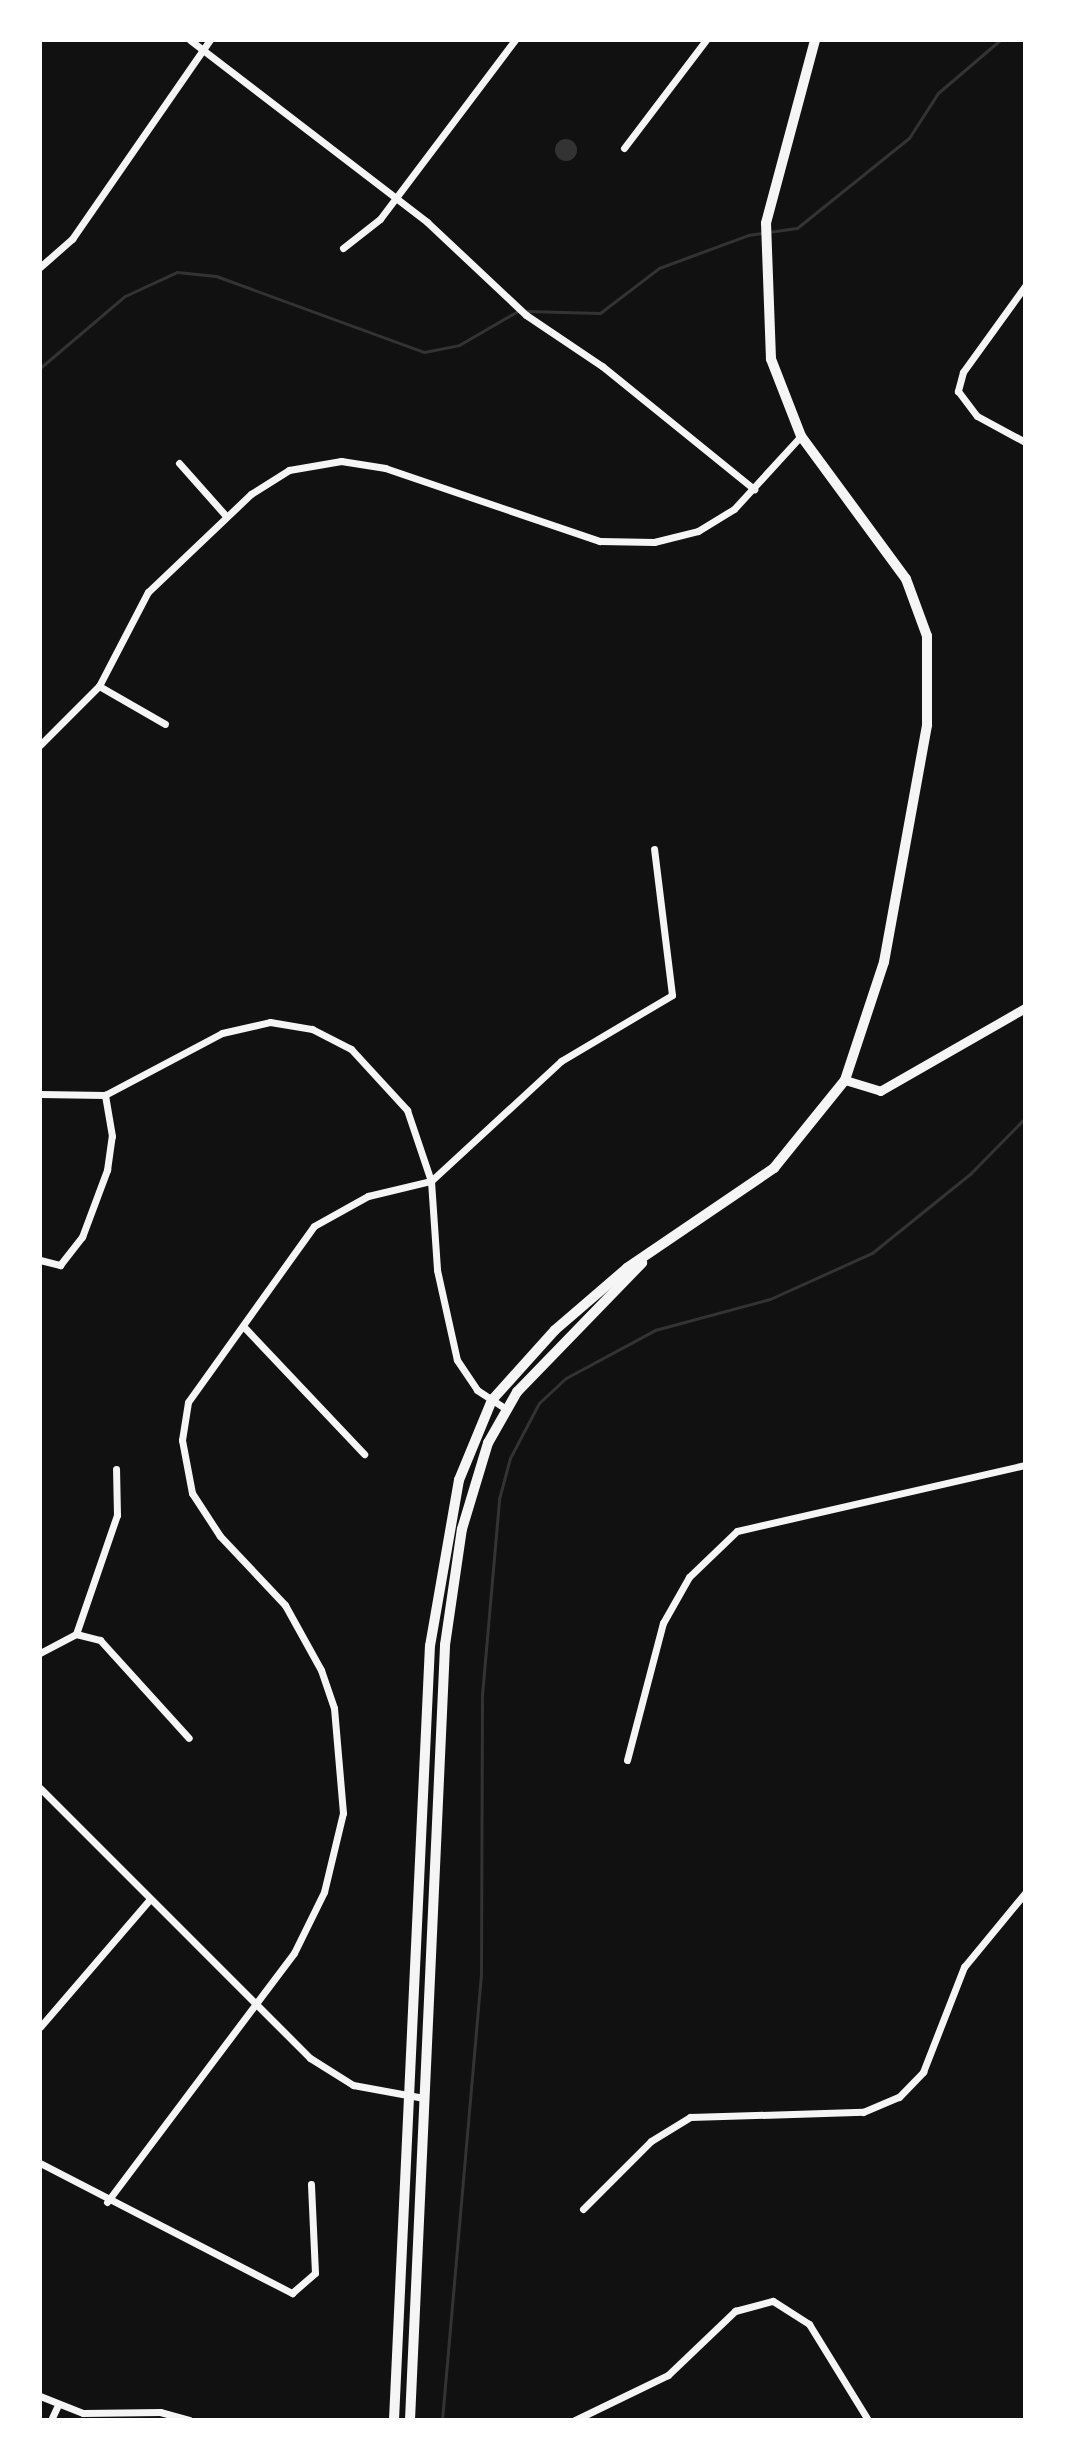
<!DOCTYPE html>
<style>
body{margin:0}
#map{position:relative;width:1065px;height:2460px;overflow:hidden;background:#111;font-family:"Public Sans",sans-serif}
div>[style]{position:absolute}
.water>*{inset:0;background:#333}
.round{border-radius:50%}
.stream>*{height:3px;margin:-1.5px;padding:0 1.5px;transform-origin:1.5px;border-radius:1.5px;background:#333}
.minor>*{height:7px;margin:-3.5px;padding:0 3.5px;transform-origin:3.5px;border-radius:3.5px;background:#f5f5f5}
.tertiary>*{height:9px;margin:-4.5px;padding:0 4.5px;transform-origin:4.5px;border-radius:4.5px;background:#f5f5f5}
.secondary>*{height:10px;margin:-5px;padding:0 5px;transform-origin:5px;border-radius:5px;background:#f5f5f5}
span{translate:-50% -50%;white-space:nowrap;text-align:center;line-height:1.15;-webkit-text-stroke:6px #fff;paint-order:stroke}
.frame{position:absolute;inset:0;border:42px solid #fff;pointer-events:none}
</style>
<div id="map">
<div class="water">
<i class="round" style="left:555px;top:139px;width:22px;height:22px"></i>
</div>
<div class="stream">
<i style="left:526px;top:311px;width:74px;rotate:1.5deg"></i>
<i style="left:600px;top:313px;width:74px;rotate:-37.3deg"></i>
<i style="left:659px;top:268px;width:95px;rotate:-20.3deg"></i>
<i style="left:748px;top:235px;width:49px;rotate:-8.1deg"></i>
<i style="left:797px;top:228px;width:144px;rotate:-38.8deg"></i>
<i style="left:909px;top:138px;width:54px;rotate:-57.2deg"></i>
<i style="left:938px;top:93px;width:82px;rotate:-40.5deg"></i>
<i style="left:40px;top:368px;width:111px;rotate:-40.3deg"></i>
<i style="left:125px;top:296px;width:57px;rotate:-24.8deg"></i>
<i style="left:177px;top:272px;width:39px;rotate:6deg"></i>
<i style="left:216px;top:276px;width:221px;rotate:20.1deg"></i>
<i style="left:424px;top:352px;width:36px;rotate:-11deg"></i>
<i style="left:459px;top:345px;width:68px;rotate:-30deg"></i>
<i style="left:442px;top:2420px;width:448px;rotate:-85deg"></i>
<i style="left:481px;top:1974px;width:279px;rotate:-89.8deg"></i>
<i style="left:482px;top:1695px;width:197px;rotate:-85deg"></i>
<i style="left:499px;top:1499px;width:42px;rotate:-75deg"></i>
<i style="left:510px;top:1458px;width:62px;rotate:-62.2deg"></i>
<i style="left:539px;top:1403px;width:37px;rotate:-43deg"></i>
<i style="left:566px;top:1378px;width:101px;rotate:-28.3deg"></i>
<i style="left:655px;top:1330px;width:119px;rotate:-15.1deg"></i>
<i style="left:770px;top:1299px;width:112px;rotate:-24.3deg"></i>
<i style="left:872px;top:1253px;width:127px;rotate:-38.9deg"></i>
<i style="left:971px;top:1173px;width:77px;rotate:-45.5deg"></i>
</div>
<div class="minor">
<i style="left:190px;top:40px;width:299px;rotate:37.5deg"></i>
<i style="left:427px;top:222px;width:136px;rotate:43.2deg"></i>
<i style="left:526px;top:315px;width:92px;rotate:33.9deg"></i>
<i style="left:602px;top:366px;width:196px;rotate:39deg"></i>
<i style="left:624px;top:148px;width:136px;rotate:-52.8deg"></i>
<i style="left:343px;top:248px;width:47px;rotate:-38.1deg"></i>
<i style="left:380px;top:219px;width:224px;rotate:-53deg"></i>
<i style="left:40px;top:267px;width:43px;rotate:-41.2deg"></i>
<i style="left:72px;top:239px;width:242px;rotate:-55.3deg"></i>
<i style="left:1025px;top:286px;width:106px;rotate:125.8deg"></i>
<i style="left:963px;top:372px;width:20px;rotate:105deg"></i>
<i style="left:958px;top:391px;width:31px;rotate:53deg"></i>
<i style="left:977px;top:416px;width:55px;rotate:28.4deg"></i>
<i style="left:179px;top:463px;width:71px;rotate:48.4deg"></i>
<i style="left:99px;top:686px;width:76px;rotate:29.9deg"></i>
<i style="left:40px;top:745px;width:83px;rotate:-45deg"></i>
<i style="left:99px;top:686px;width:106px;rotate:-62.5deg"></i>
<i style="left:148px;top:592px;width:142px;rotate:-43.6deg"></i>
<i style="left:251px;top:494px;width:45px;rotate:-32.3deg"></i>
<i style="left:289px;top:470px;width:53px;rotate:-9.8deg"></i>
<i style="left:341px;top:461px;width:45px;rotate:9deg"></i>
<i style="left:385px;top:468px;width:227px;rotate:18.8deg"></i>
<i style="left:600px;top:541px;width:54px;rotate:1.1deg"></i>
<i style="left:654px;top:542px;width:45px;rotate:-14deg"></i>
<i style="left:698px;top:531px;width:42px;rotate:-31.4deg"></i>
<i style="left:734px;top:509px;width:99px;rotate:-47.5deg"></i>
<i style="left:40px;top:1094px;width:65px;rotate:0.9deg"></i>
<i style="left:105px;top:1095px;width:132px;rotate:-27.9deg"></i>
<i style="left:222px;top:1033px;width:49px;rotate:-12.9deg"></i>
<i style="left:270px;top:1022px;width:43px;rotate:9.5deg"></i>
<i style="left:312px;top:1029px;width:44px;rotate:27.1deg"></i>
<i style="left:351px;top:1049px;width:83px;rotate:47.4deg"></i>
<i style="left:407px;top:1110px;width:75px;rotate:71.3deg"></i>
<i style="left:431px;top:1181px;width:89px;rotate:86.1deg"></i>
<i style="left:437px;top:1270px;width:92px;rotate:77.5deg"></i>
<i style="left:457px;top:1360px;width:36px;rotate:56deg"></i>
<i style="left:477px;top:1390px;width:35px;rotate:33deg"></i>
<i style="left:40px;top:1260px;width:21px;rotate:14deg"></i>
<i style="left:60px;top:1265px;width:36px;rotate:-52deg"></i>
<i style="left:82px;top:1237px;width:72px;rotate:-69.5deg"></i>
<i style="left:107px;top:1170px;width:34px;rotate:-82deg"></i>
<i style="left:112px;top:1136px;width:42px;rotate:-99.7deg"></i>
<i style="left:244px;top:1327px;width:175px;rotate:46.6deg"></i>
<i style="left:76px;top:1634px;width:126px;rotate:-71deg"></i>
<i style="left:117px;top:1515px;width:46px;rotate:-91.2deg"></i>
<i style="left:40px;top:1653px;width:41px;rotate:-27.8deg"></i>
<i style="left:76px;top:1634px;width:25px;rotate:14deg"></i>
<i style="left:100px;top:1640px;width:132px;rotate:47.8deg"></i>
<i style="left:627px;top:1760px;width:142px;rotate:-75.3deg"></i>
<i style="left:663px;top:1623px;width:53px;rotate:-60.5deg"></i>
<i style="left:689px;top:1577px;width:66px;rotate:-43.8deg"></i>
<i style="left:737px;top:1531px;width:295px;rotate:-12.9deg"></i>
<i style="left:40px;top:1788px;width:382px;rotate:45deg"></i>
<i style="left:310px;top:2058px;width:51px;rotate:32.1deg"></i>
<i style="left:353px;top:2085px;width:72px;rotate:10.4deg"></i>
<i style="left:40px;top:2027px;width:169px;rotate:-49.3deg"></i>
<i style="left:40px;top:2163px;width:284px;rotate:27.3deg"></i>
<i style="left:292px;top:2293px;width:30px;rotate:-41deg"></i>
<i style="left:315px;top:2273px;width:89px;rotate:-92.6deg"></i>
<i style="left:107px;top:2202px;width:311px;rotate:-53.1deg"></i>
<i style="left:294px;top:1953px;width:68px;rotate:-63.8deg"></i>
<i style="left:324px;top:1892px;width:81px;rotate:-76.5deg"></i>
<i style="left:343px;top:1813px;width:105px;rotate:-94.9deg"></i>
<i style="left:334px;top:1708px;width:40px;rotate:-108.9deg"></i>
<i style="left:321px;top:1670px;width:74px;rotate:-119deg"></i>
<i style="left:285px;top:1605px;width:95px;rotate:-133.3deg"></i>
<i style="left:220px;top:1536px;width:51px;rotate:-123.1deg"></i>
<i style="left:192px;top:1493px;width:54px;rotate:-100.7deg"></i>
<i style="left:182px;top:1440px;width:38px;rotate:-81deg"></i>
<i style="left:188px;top:1402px;width:216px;rotate:-54.4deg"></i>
<i style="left:314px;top:1226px;width:62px;rotate:-29.1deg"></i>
<i style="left:368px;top:1196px;width:65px;rotate:-13.4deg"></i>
<i style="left:431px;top:1181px;width:177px;rotate:-42.7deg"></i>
<i style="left:561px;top:1061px;width:129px;rotate:-30.7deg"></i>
<i style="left:672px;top:995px;width:147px;rotate:-97deg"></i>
<i style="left:583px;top:2209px;width:96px;rotate:-45deg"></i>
<i style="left:651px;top:2141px;width:46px;rotate:-31.6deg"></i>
<i style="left:690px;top:2117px;width:173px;rotate:-1.7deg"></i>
<i style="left:863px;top:2112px;width:39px;rotate:-23deg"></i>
<i style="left:899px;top:2097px;width:35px;rotate:-46deg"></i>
<i style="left:923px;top:2072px;width:113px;rotate:-68.7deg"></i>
<i style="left:964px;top:1967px;width:96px;rotate:-50.5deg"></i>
<i style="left:40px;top:2396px;width:46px;rotate:21.6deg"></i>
<i style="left:83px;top:2413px;width:77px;rotate:-0.7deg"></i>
<i style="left:160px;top:2412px;width:30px;rotate:15deg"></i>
<i style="left:51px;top:2420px;width:17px;rotate:-65deg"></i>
<i style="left:575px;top:2420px;width:103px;rotate:-25.8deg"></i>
<i style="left:668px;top:2375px;width:93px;rotate:-43.7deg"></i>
<i style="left:735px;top:2311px;width:39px;rotate:-15deg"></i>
<i style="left:773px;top:2301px;width:43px;rotate:32.6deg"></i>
<i style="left:809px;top:2324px;width:113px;rotate:58.4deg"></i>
</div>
<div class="tertiary">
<i style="left:845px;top:1080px;width:37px;rotate:17deg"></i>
<i style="left:880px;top:1091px;width:167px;rotate:-29.8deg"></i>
</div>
<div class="secondary">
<i style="left:394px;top:2420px;width:775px;rotate:-87.34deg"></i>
<i style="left:430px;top:1646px;width:169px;rotate:-80.1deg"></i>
<i style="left:459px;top:1480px;width:87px;rotate:-67.6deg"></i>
<i style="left:492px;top:1400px;width:94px;rotate:-48deg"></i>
<i style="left:555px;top:1330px;width:95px;rotate:-40.7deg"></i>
<i style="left:627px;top:1268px;width:178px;rotate:-34.2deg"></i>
<i style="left:774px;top:1168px;width:113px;rotate:-51.1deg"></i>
<i style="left:845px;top:1080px;width:124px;rotate:-71.7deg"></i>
<i style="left:884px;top:962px;width:241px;rotate:-79.7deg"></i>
<i style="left:927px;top:725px;width:89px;rotate:-90deg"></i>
<i style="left:927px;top:636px;width:61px;rotate:-110.2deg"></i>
<i style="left:906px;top:579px;width:177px;rotate:-126.3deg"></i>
<i style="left:801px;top:436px;width:83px;rotate:-111.3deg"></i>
<i style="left:771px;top:359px;width:136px;rotate:-92.1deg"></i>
<i style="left:766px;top:223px;width:189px;rotate:-75deg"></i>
<i style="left:410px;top:2420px;width:776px;rotate:-87.41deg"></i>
<i style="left:445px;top:1645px;width:117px;rotate:-81.7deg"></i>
<i style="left:462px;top:1529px;width:90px;rotate:-73.2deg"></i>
<i style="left:488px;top:1443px;width:59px;rotate:-60.4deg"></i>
<i style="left:517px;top:1392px;width:180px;rotate:-45.9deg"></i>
</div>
<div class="frame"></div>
</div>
